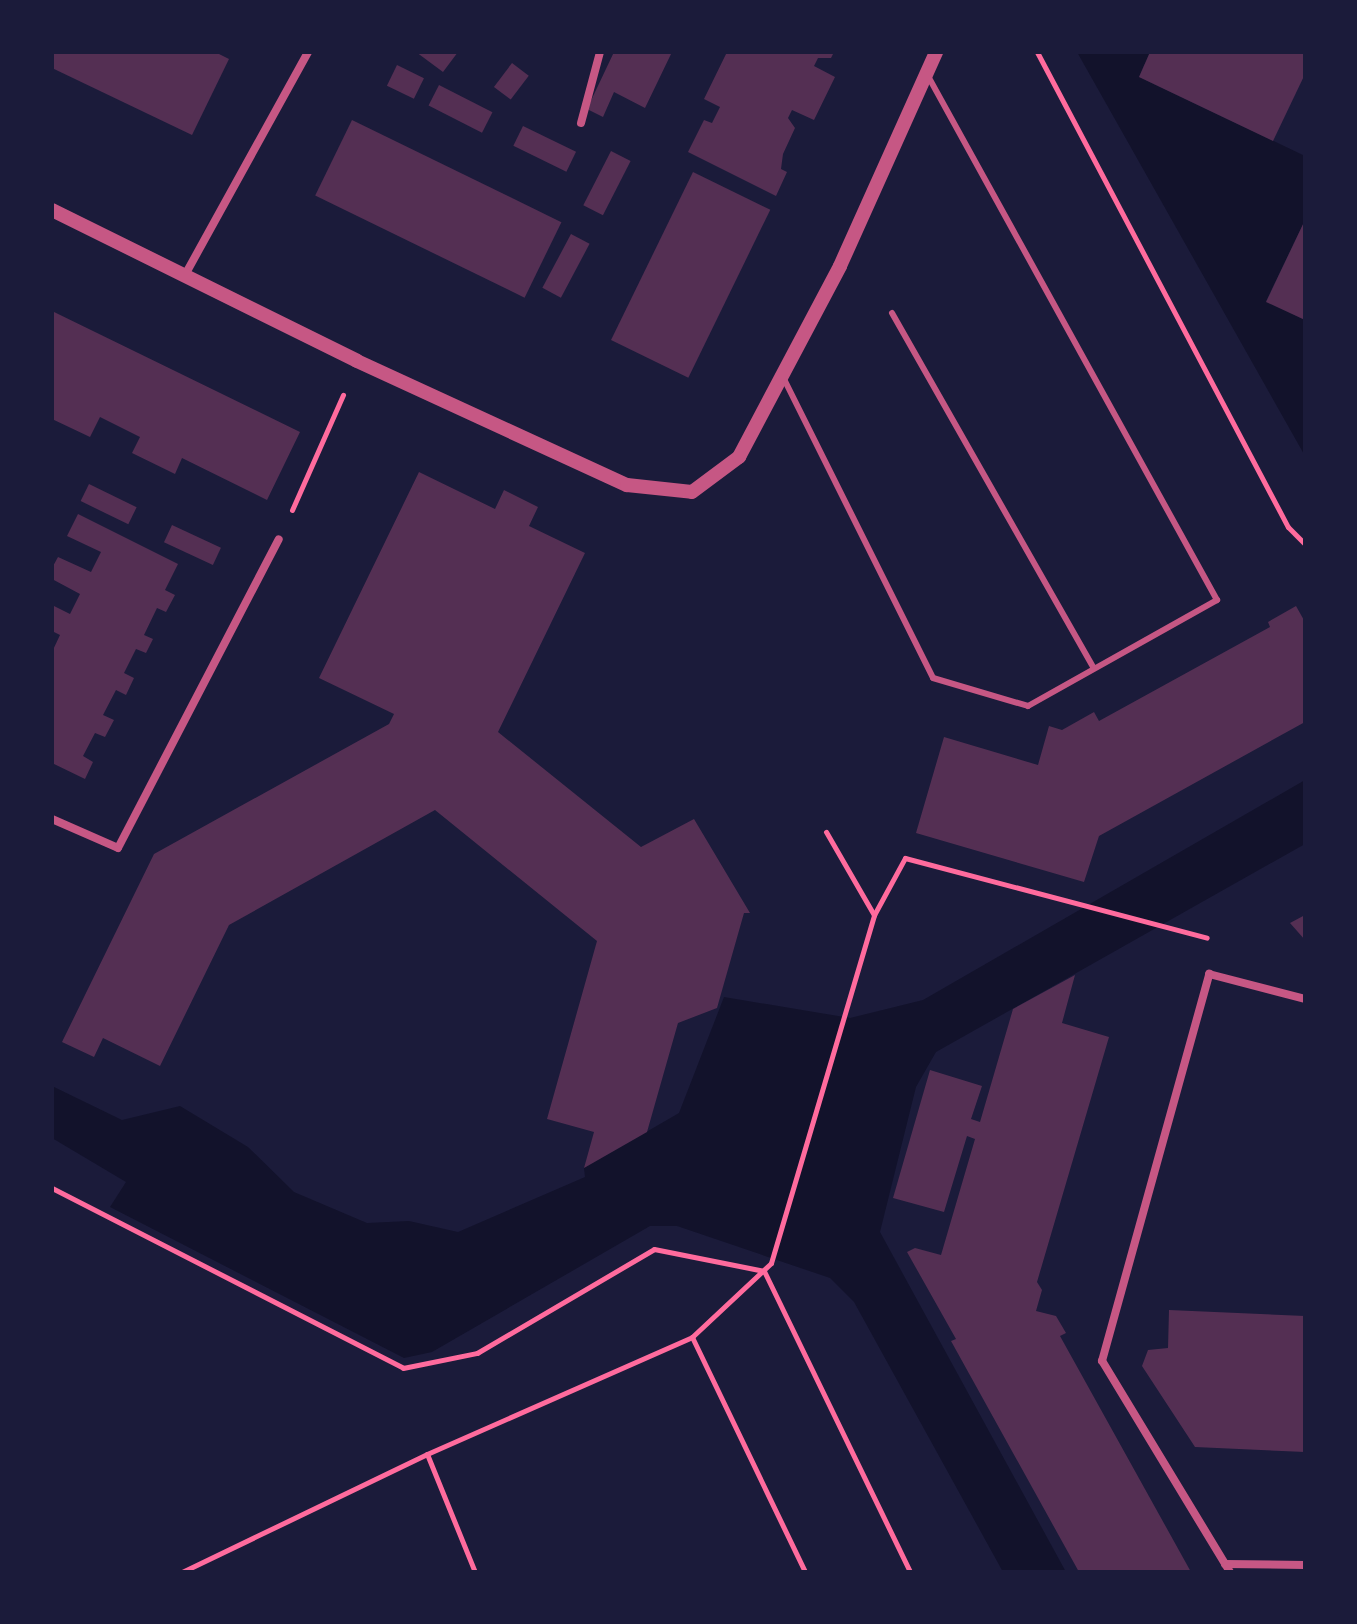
<!DOCTYPE html>
<style>
body{margin:0}
#map{position:relative;width:1357px;height:1624px;overflow:hidden;background:#1b1b3a;font-family:Commissioner,sans-serif}
div>[style]{position:absolute}
.water>*{inset:0;background:#12122b}
.building>*{inset:0;background:#542f53;transform-origin:0 0}
.path>*{height:5px;margin:-2.5px;padding:0 2.5px;transform-origin:2.5px;border-radius:2.5px;background:#ff6b9d}
.service>*{height:6px;margin:-3px;padding:0 3px;transform-origin:3px;border-radius:3px;background:#c65784}
.minor>*{height:8px;margin:-4px;padding:0 4px;transform-origin:4px;border-radius:4px;background:#c65784}
.tertiary>*{height:14px;margin:-7px;padding:0 7px;transform-origin:7px;border-radius:7px;background:#c65784}
span{translate:-50% -50%;white-space:nowrap;text-align:center;line-height:1.15;-webkit-text-stroke:8px #1b1b3a;paint-order:stroke}
.frame{position:absolute;inset:0;border:54px solid #1b1b3a;pointer-events:none}
</style>
<div id="map">
<div class="water">
<i style="clip-path:polygon(1077px 52px,1150px 52px,1139px 77px,1305px 156px,1305px 220px,1266px 301px,1305px 320px,1305px 456px)"></i>
<i style="clip-path:polygon(1305px 780px,1305px 844px,936px 1052px,916px 1087px,880px 1232px,1066px 1572px,1003px 1572px,854px 1302px,830px 1278px,677px 1226px,650px 1226px,432px 1352px,404px 1358px,110px 1207px,126px 1182px,52px 1138px,52px 1086px,122px 1120px,180px 1106px,248px 1147px,294px 1192px,367px 1223px,409px 1221px,458px 1232px,585px 1177px,584px 1168px,679px 1113px,724px 997px,850px 1018px,923px 1000px)"></i>
</div>
<div class="building">
<i style="clip-path:polygon(52px 52px,215px 52px,229px 59px,192px 135px,52px 68px)"></i>
<i style="clip-path:polygon(416px 52px,458px 52px,443px 72px)"></i>
<i style="clip-path:polygon(614px 52px,672px 52px,645px 108px,614px 92px,603px 117px,587px 109px)"></i>
<i style="clip-path:polygon(727px 52px,834px 52px,831px 58px,818px 58px,814px 66px,835px 77px,814px 120px,792px 110px,788px 118px,795px 128px,783px 154px,781px 169px,787px 172px,776px 196px,688px 152px,704px 120px,712px 123px,720px 107px,704px 99px)"></i>
<i style="clip-path:polygon(1150px 52px,1305px 52px,1305px 74px,1273px 141px,1139px 77px)"></i>
<i style="left:512px;top:63px;width:21px;height:30px;rotate:37deg"></i>
<i style="left:397px;top:65px;width:30px;height:23px;rotate:26deg"></i>
<i style="left:439px;top:85px;width:60px;height:23px;rotate:27deg"></i>
<i style="left:352px;top:120px;width:233px;height:84px;rotate:26deg"></i>
<i style="left:523px;top:126px;width:59px;height:22px;rotate:26deg"></i>
<i style="left:611px;top:151px;width:22px;height:61px;rotate:27deg"></i>
<i style="left:693px;top:172px;width:86px;height:187px;rotate:26deg"></i>
<i style="clip-path:polygon(1305px 220px,1305px 320px,1266px 302px)"></i>
<i style="left:571px;top:234px;width:21px;height:61px;rotate:28deg"></i>
<i style="clip-path:polygon(52px 311px,300px 432px,267px 500px,182px 458px,175px 474px,132px 453px,140px 437px,100px 417px,90px 437px,52px 419px)"></i>
<i style="clip-path:polygon(419px 472px,495px 509px,504px 490px,538px 507px,529px 526px,585px 553px,498px 732px,641px 847px,694px 819px,750px 913px,744px 913px,717px 1008px,678px 1023px,647px 1132px,584px 1168px,594px 1132px,547px 1119px,597px 941px,435px 810px,229px 925px,160px 1066px,103px 1038px,94px 1057px,62px 1042px,154px 854px,389px 724px,394px 714px,319px 678px)"></i>
<i style="left:89px;top:484px;width:53px;height:19px;rotate:26deg"></i>
<i style="clip-path:polygon(78px 514px,178px 564px,165px 590px,175px 595px,166px 612px,157px 608px,144px 635px,153px 639px,146px 653px,136px 649px,124px 673px,134px 678px,126px 695px,116px 690px,103px 715px,114px 720px,105px 737px,95px 733px,83px 756px,93px 762px,85px 779px,52px 763px,52px 652px,60px 635px,52px 631px,52px 605px,70px 614px,80px 594px,52px 579px,52px 568px,58px 557px,91px 572px,101px 552px,67px 536px)"></i>
<i style="left:172px;top:525px;width:54px;height:19px;rotate:25deg"></i>
<i style="clip-path:polygon(1296px 606px,1305px 622px,1305px 722px,1099px 836px,1084px 882px,916px 833px,944px 737px,1038px 765px,1049px 726px,1062px 730px,1094px 712px,1099px 721px,1270px 627px,1268px 622px)"></i>
<i style="clip-path:polygon(1305px 915px,1305px 940px,1290px 923px)"></i>
<i style="clip-path:polygon(1075px 975px,1062px 1023px,1109px 1037px,1037px 1282px,1042px 1290px,1036px 1311px,1056px 1316px,1066px 1333px,1060px 1336px,1191px 1572px,1079px 1572px,951px 1341px,956px 1339px,907px 1252px,915px 1248px,941px 1255px,975px 1139px,967px 1136px,944px 1212px,893px 1198px,930px 1070px,982px 1086px,971px 1119px,980px 1122px,1013px 1009px)"></i>
<i style="clip-path:polygon(1169px 1310px,1305px 1316px,1305px 1452px,1195px 1447px,1142px 1366px,1148px 1350px,1168px 1348px)"></i>
</div>
<div class="path">
<i style="left:1037px;top:52px;width:537px;rotate:62.15deg"></i>
<i style="left:1288px;top:527px;width:24px;rotate:45deg"></i>
<i style="left:292px;top:510px;width:126px;rotate:-66.1deg"></i>
<i style="left:874px;top:915px;width:65px;rotate:-61.5deg"></i>
<i style="left:905px;top:858px;width:312px;rotate:14.8deg"></i>
<i style="left:52px;top:1188px;width:394px;rotate:27.1deg"></i>
<i style="left:403px;top:1368px;width:76px;rotate:-11.5deg"></i>
<i style="left:477px;top:1353px;width:205px;rotate:-30.4deg"></i>
<i style="left:654px;top:1249px;width:112px;rotate:11.3deg"></i>
<i style="left:764px;top:1271px;width:335px;rotate:64.1deg"></i>
<i style="left:692px;top:1337px;width:108px;rotate:-43.1deg"></i>
<i style="left:771px;top:1263px;width:363px;rotate:-73.5deg"></i>
<i style="left:874px;top:915px;width:96px;rotate:-120deg"></i>
<i style="left:427px;top:1454px;width:290px;rotate:-23.8deg"></i>
<i style="left:692px;top:1337px;width:261px;rotate:64.3deg"></i>
<i style="left:182px;top:1572px;width:272px;rotate:-25.7deg"></i>
<i style="left:427px;top:1454px;width:127px;rotate:67.9deg"></i>
</div>
<div class="service">
<i style="left:892px;top:313px;width:408px;rotate:60.4deg"></i>
<i style="left:784px;top:379px;width:334px;rotate:63.5deg"></i>
<i style="left:933px;top:678px;width:99px;rotate:16.4deg"></i>
<i style="left:1028px;top:706px;width:217px;rotate:-29.3deg"></i>
<i style="left:1217px;top:600px;width:598px;rotate:-118.88deg"></i>
</div>
<div class="minor">
<i style="left:581px;top:123px;width:73px;rotate:-75deg"></i>
<i style="left:185px;top:275px;width:255px;rotate:-61.1deg"></i>
<i style="left:52px;top:819px;width:72px;rotate:23.7deg"></i>
<i style="left:118px;top:848px;width:348px;rotate:-62.5deg"></i>
<i style="left:1225px;top:1564px;width:80px;rotate:0.7deg"></i>
<i style="left:1230px;top:1572px;width:247px;rotate:-121.2deg"></i>
<i style="left:1102px;top:1361px;width:402px;rotate:-74.5deg"></i>
<i style="left:1209px;top:974px;width:99px;rotate:14.6deg"></i>
</div>
<div class="tertiary">
<i style="left:52px;top:210px;width:340px;rotate:26.3deg"></i>
<i style="left:357px;top:361px;width:297px;rotate:24.7deg"></i>
<i style="left:627px;top:485px;width:65px;rotate:6.1deg"></i>
<i style="left:692px;top:492px;width:59px;rotate:-36.7deg"></i>
<i style="left:739px;top:457px;width:216px;rotate:-62.1deg"></i>
<i style="left:840px;top:266px;width:235px;rotate:-65.8deg"></i>
</div>
<div class="frame"></div>
</div>
